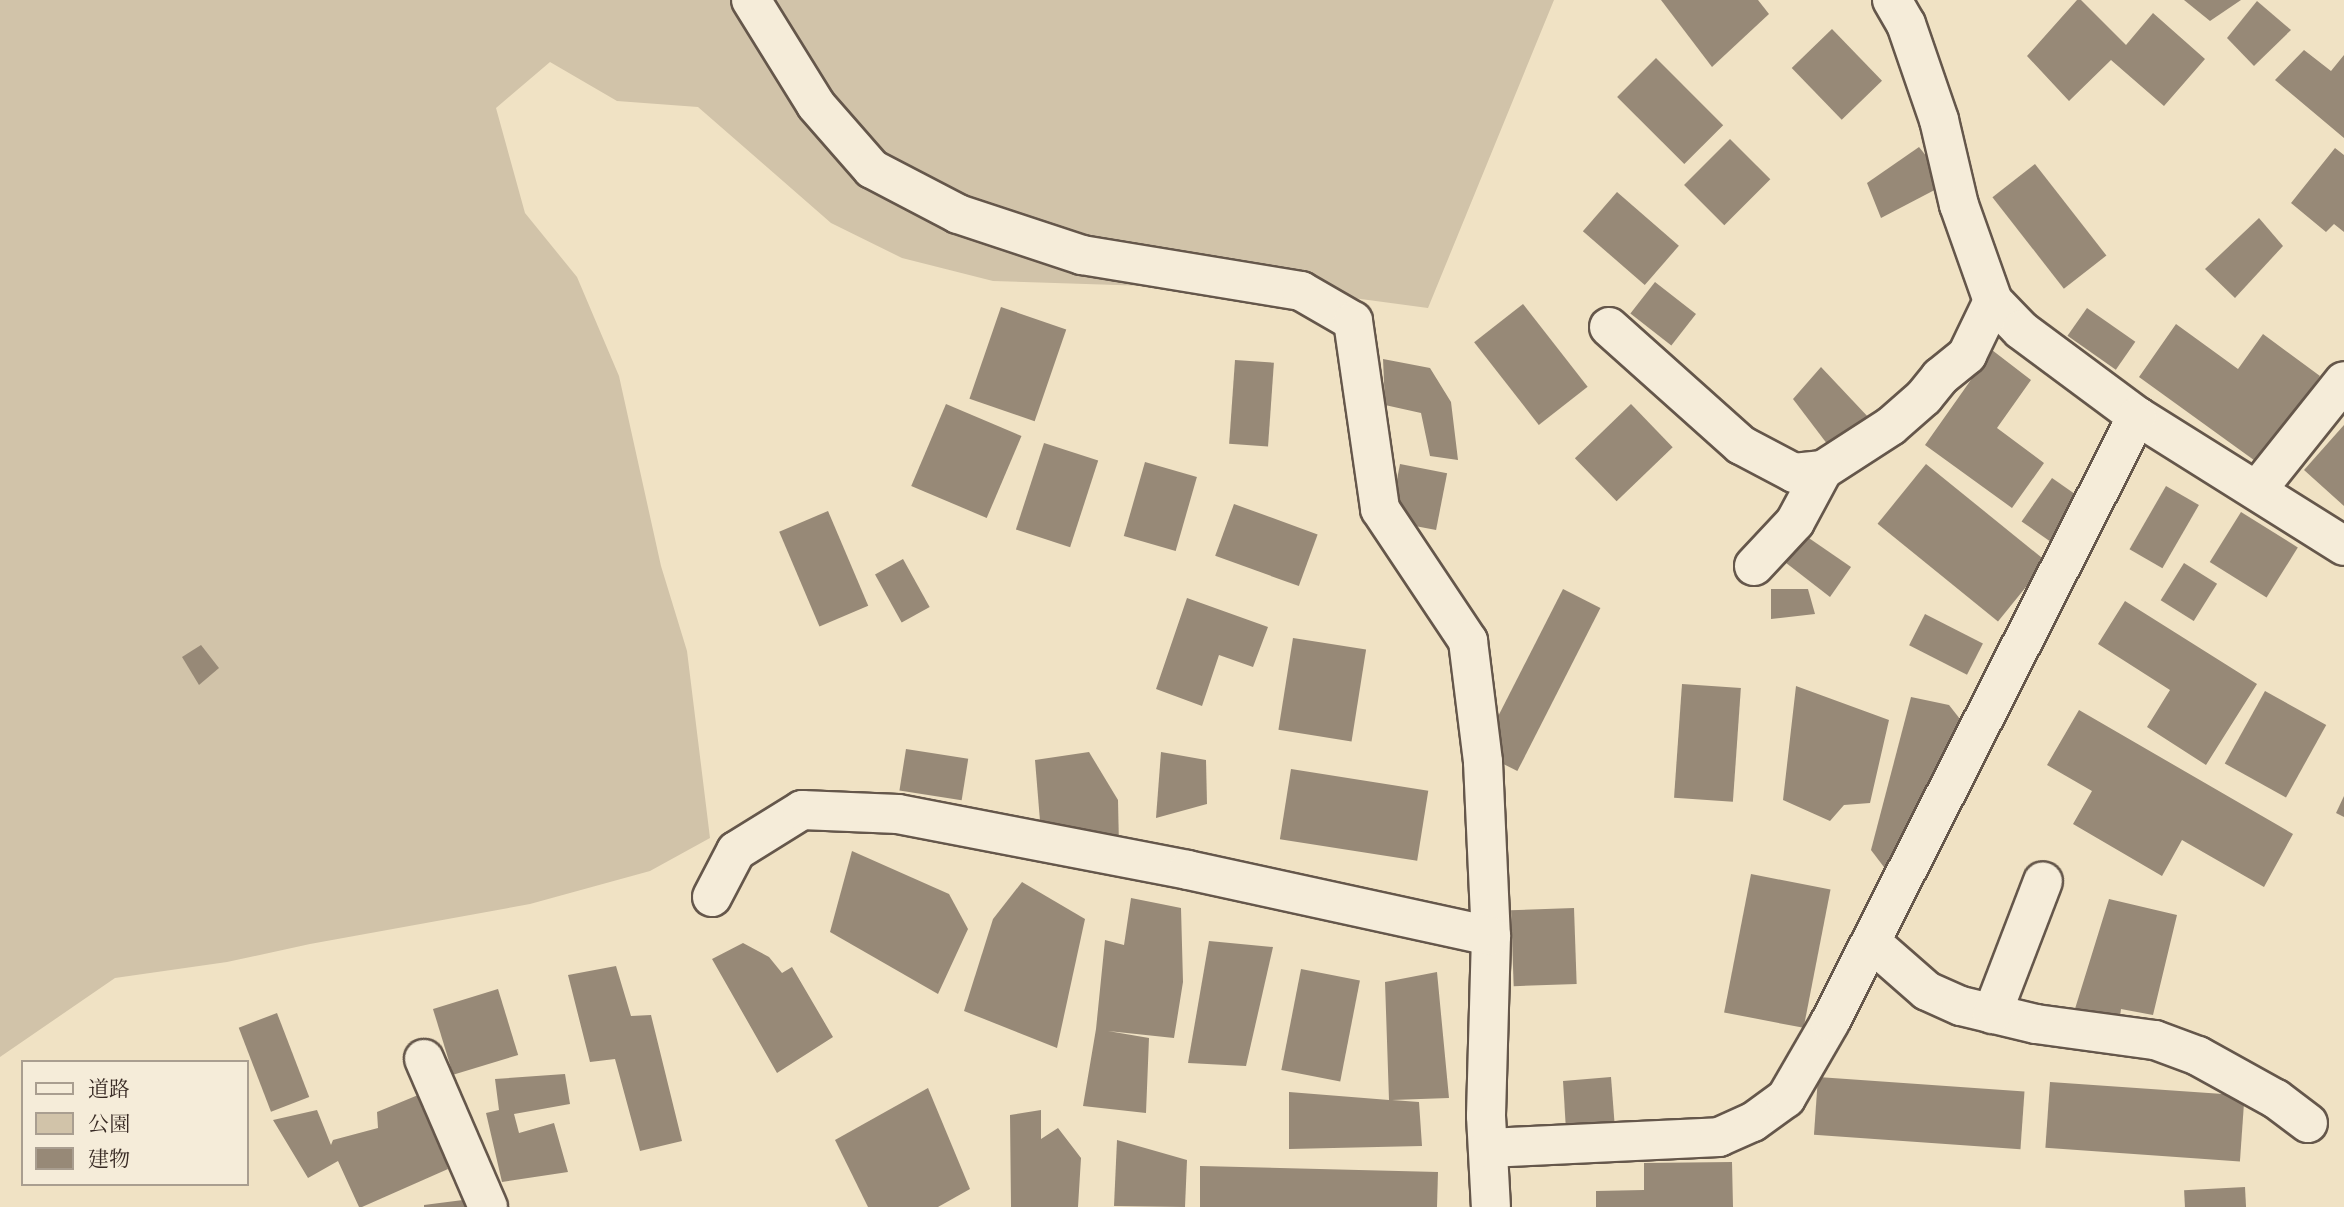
<!DOCTYPE html>
<meta charset="utf-8">
<style>
body{margin:0}
#map{position:relative;width:2344px;height:1207px;overflow:hidden;background:#f0e2c4;font-family:Vollkorn,"Noto Serif JP",serif}
div>[style]{position:absolute}
.green>*{inset:0;background:#d1c3a9}
.building>*{inset:0;background:#978977;transform-origin:0 0}
.roads{filter:drop-shadow(2px 0 #65574b) drop-shadow(-2px 0 #65574b) drop-shadow(0 2px #65574b) drop-shadow(0 -2px #65574b)}
.minor>*{height:38px;margin:-19px;padding:0 19px;transform-origin:19px;border-radius:19px;background:#f5ecd9}
span{translate:-50% -50%;white-space:nowrap;text-align:center;line-height:1.15;-webkit-text-stroke:5px #f5ecd9;paint-order:stroke}
.legend{position:absolute;left:21px;top:1060px;width:228px;height:126px;box-sizing:border-box;background:#f5ecd9;border:2px solid #a99e90;margin:0;padding:9px 12px;list-style:none;font-size:21px;color:#372923}
.legend li{display:flex;align-items:center;gap:14px;height:35px}
.legend b{width:35px;border:2px solid #a99e90}
</style>
<div id="map">
<div class="green">
<i style="clip-path:polygon(0 0,1554px 0,1428px 308px,1301px 291px,993px 281px,902px 258px,831px 223px,698px 107px,617px 101px,550px 62px,496px 108px,525px 213px,577px 277px,619px 376px,661px 566px,687px 651px,710px 838px,650px 871px,530px 904px,310px 944px,227px 962px,115px 978px,0 1057px)"></i>
</div>
<div class="building">
<i style="clip-path:polygon(1661px 0,1758px 0,1769px 14px,1712px 67px)"></i>
<i style="clip-path:polygon(2077px 0,2081px 0,2126px 45px,2153px 13px,2205px 59px,2164px 106px,2111px 60px,2069px 101px,2027px 56px)"></i>
<i style="clip-path:polygon(2184px 0,2241px 0,2210px 21px)"></i>
<i style="clip-path:polygon(2257px 1px,2291px 30px,2254px 66px,2227px 38px)"></i>
<i style="left:1832px;top:29px;width:72px;height:56px;rotate:46deg"></i>
<i style="clip-path:polygon(2304px 50px,2331px 71px,2344px 55px,2344px 138px,2275px 80px)"></i>
<i style="left:1656px;top:58px;width:95px;height:55px;rotate:45deg"></i>
<i style="left:1730px;top:139px;width:57px;height:65px;rotate:45deg"></i>
<i style="clip-path:polygon(1919px 147px,1948px 183px,1881px 218px,1867px 183px)"></i>
<i style="clip-path:polygon(2335px 148px,2344px 155px,2344px 232px,2334px 224px,2326px 232px,2291px 203px)"></i>
<i style="left:2035px;top:164px;width:116px;height:54px;rotate:52deg"></i>
<i style="left:1617px;top:192px;width:82px;height:52px;rotate:41deg"></i>
<i style="clip-path:polygon(2259px 218px,2283px 246px,2235px 298px,2205px 269px)"></i>
<i style="left:1655px;top:282px;width:52px;height:40px;rotate:38deg"></i>
<i style="left:1523px;top:304px;width:105px;height:62px;rotate:52deg"></i>
<i style="left:1001px;top:307px;width:69px;height:97px;rotate:19deg"></i>
<i style="left:2087px;top:308px;width:59px;height:34px;rotate:35deg"></i>
<i style="clip-path:polygon(2176px 324px,2238px 369px,2263px 334px,2320px 376px,2258px 463px,2139px 377px)"></i>
<i style="clip-path:polygon(1992px 350px,2031px 380px,1997px 428px,2044px 463px,2012px 508px,1925px 445px)"></i>
<i style="clip-path:polygon(1383px 359px,1430px 368px,1451px 402px,1458px 460px,1430px 456px,1421px 413px,1385px 405px)"></i>
<i style="left:1235px;top:360px;width:39px;height:84px;rotate:4deg"></i>
<i style="clip-path:polygon(1821px 367px,1870px 419px,1831px 449px,1793px 399px)"></i>
<i style="left:946px;top:404px;width:82px;height:89px;rotate:23deg"></i>
<i style="left:1631px;top:404px;width:60px;height:78px;rotate:46deg"></i>
<i style="clip-path:polygon(2344px 425px,2344px 506px,2304px 470px)"></i>
<i style="left:1044px;top:443px;width:57px;height:91px;rotate:18deg"></i>
<i style="left:1145px;top:462px;width:54px;height:77px;rotate:16deg"></i>
<i style="left:1400px;top:464px;width:48px;height:58px;rotate:11deg"></i>
<i style="left:1926px;top:464px;width:155px;height:77px;rotate:39deg"></i>
<i style="left:2052px;top:478px;width:49px;height:53px;rotate:35deg"></i>
<i style="left:2166px;top:486px;width:38px;height:73px;rotate:30deg"></i>
<i style="left:1234px;top:504px;width:89px;height:55px;rotate:20deg"></i>
<i style="left:828px;top:511px;width:103px;height:53px;rotate:67deg"></i>
<i style="left:2241px;top:512px;width:67px;height:59px;rotate:32deg"></i>
<i style="clip-path:polygon(1803px 534px,1851px 567px,1830px 597px,1781px 559px)"></i>
<i style="left:903px;top:559px;width:55px;height:32px;rotate:61deg"></i>
<i style="left:2184px;top:563px;width:39px;height:44px;rotate:32deg"></i>
<i style="left:1563px;top:589px;width:42px;height:183px;rotate:27deg"></i>
<i style="clip-path:polygon(1771px 589px,1808px 589px,1815px 614px,1771px 619px)"></i>
<i style="clip-path:polygon(1187px 598px,1268px 627px,1253px 667px,1219px 655px,1202px 706px,1156px 689px)"></i>
<i style="clip-path:polygon(2125px 601px,2257px 684px,2206px 765px,2147px 727px,2170px 690px,2098px 644px)"></i>
<i style="left:1925px;top:614px;width:65px;height:35px;rotate:27deg"></i>
<i style="left:1293px;top:638px;width:74px;height:93px;rotate:9deg"></i>
<i style="clip-path:polygon(201px 645px,219px 668px,199px 685px,182px 657px)"></i>
<i style="left:1682px;top:684px;width:59px;height:114px;rotate:4deg"></i>
<i style="clip-path:polygon(1796px 686px,1889px 720px,1870px 803px,1844px 805px,1830px 821px,1783px 800px)"></i>
<i style="left:2265px;top:691px;width:70px;height:83px;rotate:29deg"></i>
<i style="clip-path:polygon(1911px 697px,1949px 705px,1974px 737px,1893px 879px,1871px 850px)"></i>
<i style="clip-path:polygon(2079px 710px,2293px 834px,2264px 887px,2182px 840px,2162px 876px,2073px 824px,2092px 791px,2047px 765px)"></i>
<i style="left:906px;top:749px;width:63px;height:42px;rotate:9deg"></i>
<i style="clip-path:polygon(1089px 752px,1118px 800px,1119px 847px,1041px 833px,1035px 760px)"></i>
<i style="clip-path:polygon(1161px 752px,1206px 760px,1207px 804px,1156px 818px)"></i>
<i style="left:1291px;top:769px;width:139px;height:71px;rotate:9deg"></i>
<i style="clip-path:polygon(2344px 796px,2344px 817px,2336px 813px)"></i>
<i style="clip-path:polygon(852px 851px,949px 894px,968px 929px,938px 994px,830px 932px)"></i>
<i style="left:1751px;top:874px;width:81px;height:141px;rotate:11deg"></i>
<i style="clip-path:polygon(1022px 882px,1085px 919px,1057px 1048px,964px 1011px,993px 919px)"></i>
<i style="clip-path:polygon(1131px 898px,1181px 908px,1183px 982px,1174px 1038px,1108px 1031px,1149px 1038px,1146px 1113px,1083px 1106px,1096px 1029px,1105px 940px,1124px 945px)"></i>
<i style="clip-path:polygon(2109px 899px,2177px 915px,2153px 1015px,2121px 1009px,2119px 1024px,2074px 1012px)"></i>
<i style="left:1574px;top:908px;width:76px;height:63px;rotate:88deg"></i>
<i style="clip-path:polygon(1209px 941px,1273px 947px,1246px 1066px,1188px 1063px)"></i>
<i style="clip-path:polygon(743px 943px,769px 957px,782px 973px,792px 967px,833px 1037px,777px 1073px,712px 959px)"></i>
<i style="clip-path:polygon(616px 966px,631px 1016px,651px 1015px,682px 1141px,640px 1151px,615px 1059px,590px 1062px,568px 975px)"></i>
<i style="left:1301px;top:969px;width:60px;height:103px;rotate:11deg"></i>
<i style="clip-path:polygon(1437px 972px,1449px 1098px,1392px 1100px,1419px 1102px,1422px 1146px,1289px 1149px,1289px 1092px,1389px 1100px,1385px 982px)"></i>
<i style="left:498px;top:989px;width:69px;height:68px;rotate:73deg"></i>
<i style="left:277px;top:1013px;width:90px;height:41px;rotate:69deg"></i>
<i style="clip-path:polygon(565px 1074px,570px 1104px,514px 1114px,519px 1133px,554px 1123px,568px 1172px,502px 1182px,486px 1113px,499px 1110px,495px 1079px)"></i>
<i style="clip-path:polygon(1611px 1077px,1616px 1142px,1566px 1130px,1563px 1081px)"></i>
<i style="left:1818px;top:1077px;width:207px;height:58px;rotate:4deg"></i>
<i style="left:2050px;top:1082px;width:195px;height:66px;rotate:4deg"></i>
<i style="clip-path:polygon(928px 1088px,970px 1189px,938px 1207px,868px 1207px,835px 1140px)"></i>
<i style="clip-path:polygon(423px 1093px,448px 1169px,362px 1207px,359px 1207px,338px 1161px,308px 1178px,273px 1120px,317px 1110px,331px 1145px,333px 1140px,378px 1128px,377px 1112px)"></i>
<i style="clip-path:polygon(1041px 1110px,1041px 1139px,1058px 1128px,1081px 1158px,1078px 1207px,1011px 1207px,1010px 1115px)"></i>
<i style="clip-path:polygon(1117px 1140px,1187px 1160px,1185px 1207px,1114px 1206px)"></i>
<i style="clip-path:polygon(1732px 1162px,1733px 1207px,1596px 1207px,1596px 1191px,1644px 1190px,1644px 1163px)"></i>
<i style="clip-path:polygon(1200px 1166px,1438px 1172px,1437px 1207px,1200px 1207px)"></i>
<i style="left:2245px;top:1187px;width:20px;height:61px;rotate:87deg"></i>
<i style="clip-path:polygon(463px 1200px,465px 1207px,424px 1207px,424px 1205px)"></i>
</div>
<div class="roads">
<div class="minor">
<i style="left:751px;top:0;width:123px;rotate:58.2deg"></i>
<i style="left:816px;top:105px;width:85px;rotate:48.8deg"></i>
<i style="left:872px;top:169px;width:97px;rotate:27.6deg"></i>
<i style="left:958px;top:214px;width:131px;rotate:18.3deg"></i>
<i style="left:1082px;top:255px;width:222px;rotate:9.3deg"></i>
<i style="left:1301px;top:291px;width:60px;rotate:30deg"></i>
<i style="left:1353px;top:321px;width:190px;rotate:81.8deg"></i>
<i style="left:1380px;top:509px;width:159px;rotate:56.3deg"></i>
<i style="left:1468px;top:641px;width:122px;rotate:82.9deg"></i>
<i style="left:1483px;top:762px;width:174px;rotate:87.4deg"></i>
<i style="left:1491px;top:936px;width:180px;rotate:91.6deg"></i>
<i style="left:1486px;top:1116px;width:91px;rotate:86.9deg"></i>
<i style="left:1892px;top:0;width:28px;rotate:60deg"></i>
<i style="left:1906px;top:24px;width:102px;rotate:71deg"></i>
<i style="left:1939px;top:120px;width:87px;rotate:76.8deg"></i>
<i style="left:1959px;top:205px;width:102px;rotate:70.5deg"></i>
<i style="left:1993px;top:301px;width:40px;rotate:46deg"></i>
<i style="left:2021px;top:330px;width:144px;rotate:36.6deg"></i>
<i style="left:2137px;top:416px;width:244px;rotate:32.1deg"></i>
<i style="left:1609px;top:327px;width:177px;rotate:41.8deg"></i>
<i style="left:1741px;top:445px;width:60px;rotate:27.8deg"></i>
<i style="left:1794px;top:473px;width:29px;rotate:-6deg"></i>
<i style="left:1823px;top:470px;width:81px;rotate:-32.9deg"></i>
<i style="left:1891px;top:426px;width:44px;rotate:-41.3deg"></i>
<i style="left:1924px;top:397px;width:26px;rotate:-51deg"></i>
<i style="left:1940px;top:377px;width:35px;rotate:-39deg"></i>
<i style="left:1967px;top:355px;width:60px;rotate:-64.3deg"></i>
<i style="left:2257px;top:490px;width:139px;rotate:-51.4deg"></i>
<i style="left:1754px;top:566px;width:60px;rotate:-47deg"></i>
<i style="left:1795px;top:522px;width:59px;rotate:-61.7deg"></i>
<i style="left:712px;top:897px;width:52px;rotate:-62.4deg"></i>
<i style="left:736px;top:851px;width:78px;rotate:-31.8deg"></i>
<i style="left:802px;top:810px;width:96px;rotate:2.4deg"></i>
<i style="left:898px;top:814px;width:295px;rotate:10.9deg"></i>
<i style="left:1188px;top:870px;width:310px;rotate:12.3deg"></i>
<i style="left:1871px;top:942px;width:74px;rotate:41.2deg"></i>
<i style="left:1927px;top:991px;width:37px;rotate:24deg"></i>
<i style="left:1961px;top:1006px;width:77px;rotate:13.5deg"></i>
<i style="left:2036px;top:1024px;width:120px;rotate:7.7deg"></i>
<i style="left:2155px;top:1040px;width:46px;rotate:20.4deg"></i>
<i style="left:2198px;top:1056px;width:89px;rotate:28.9deg"></i>
<i style="left:2276px;top:1099px;width:40px;rotate:37deg"></i>
<i style="left:1992px;top:1014px;width:142px;rotate:-69deg"></i>
<i style="left:424px;top:1059px;width:161px;rotate:66.6deg"></i>
<i style="left:1488px;top:1148px;width:231px;rotate:-2.7deg"></i>
<i style="left:1719px;top:1137px;width:37px;rotate:-24deg"></i>
<i style="left:1753px;top:1122px;width:41px;rotate:-36deg"></i>
<i style="left:1786px;top:1098px;width:88px;rotate:-59.9deg"></i>
<i style="left:1830px;top:1022px;width:679px;rotate:-63.13deg"></i>
</div>
</div>
<ul class="legend">
<li><b style="height:9px;background:#f5ecd9"></b>道路</li>
<li><b style="height:19px;background:#d1c3a9"></b>公園</li>
<li><b style="height:19px;background:#978977"></b>建物</li>
</ul>
</div>
